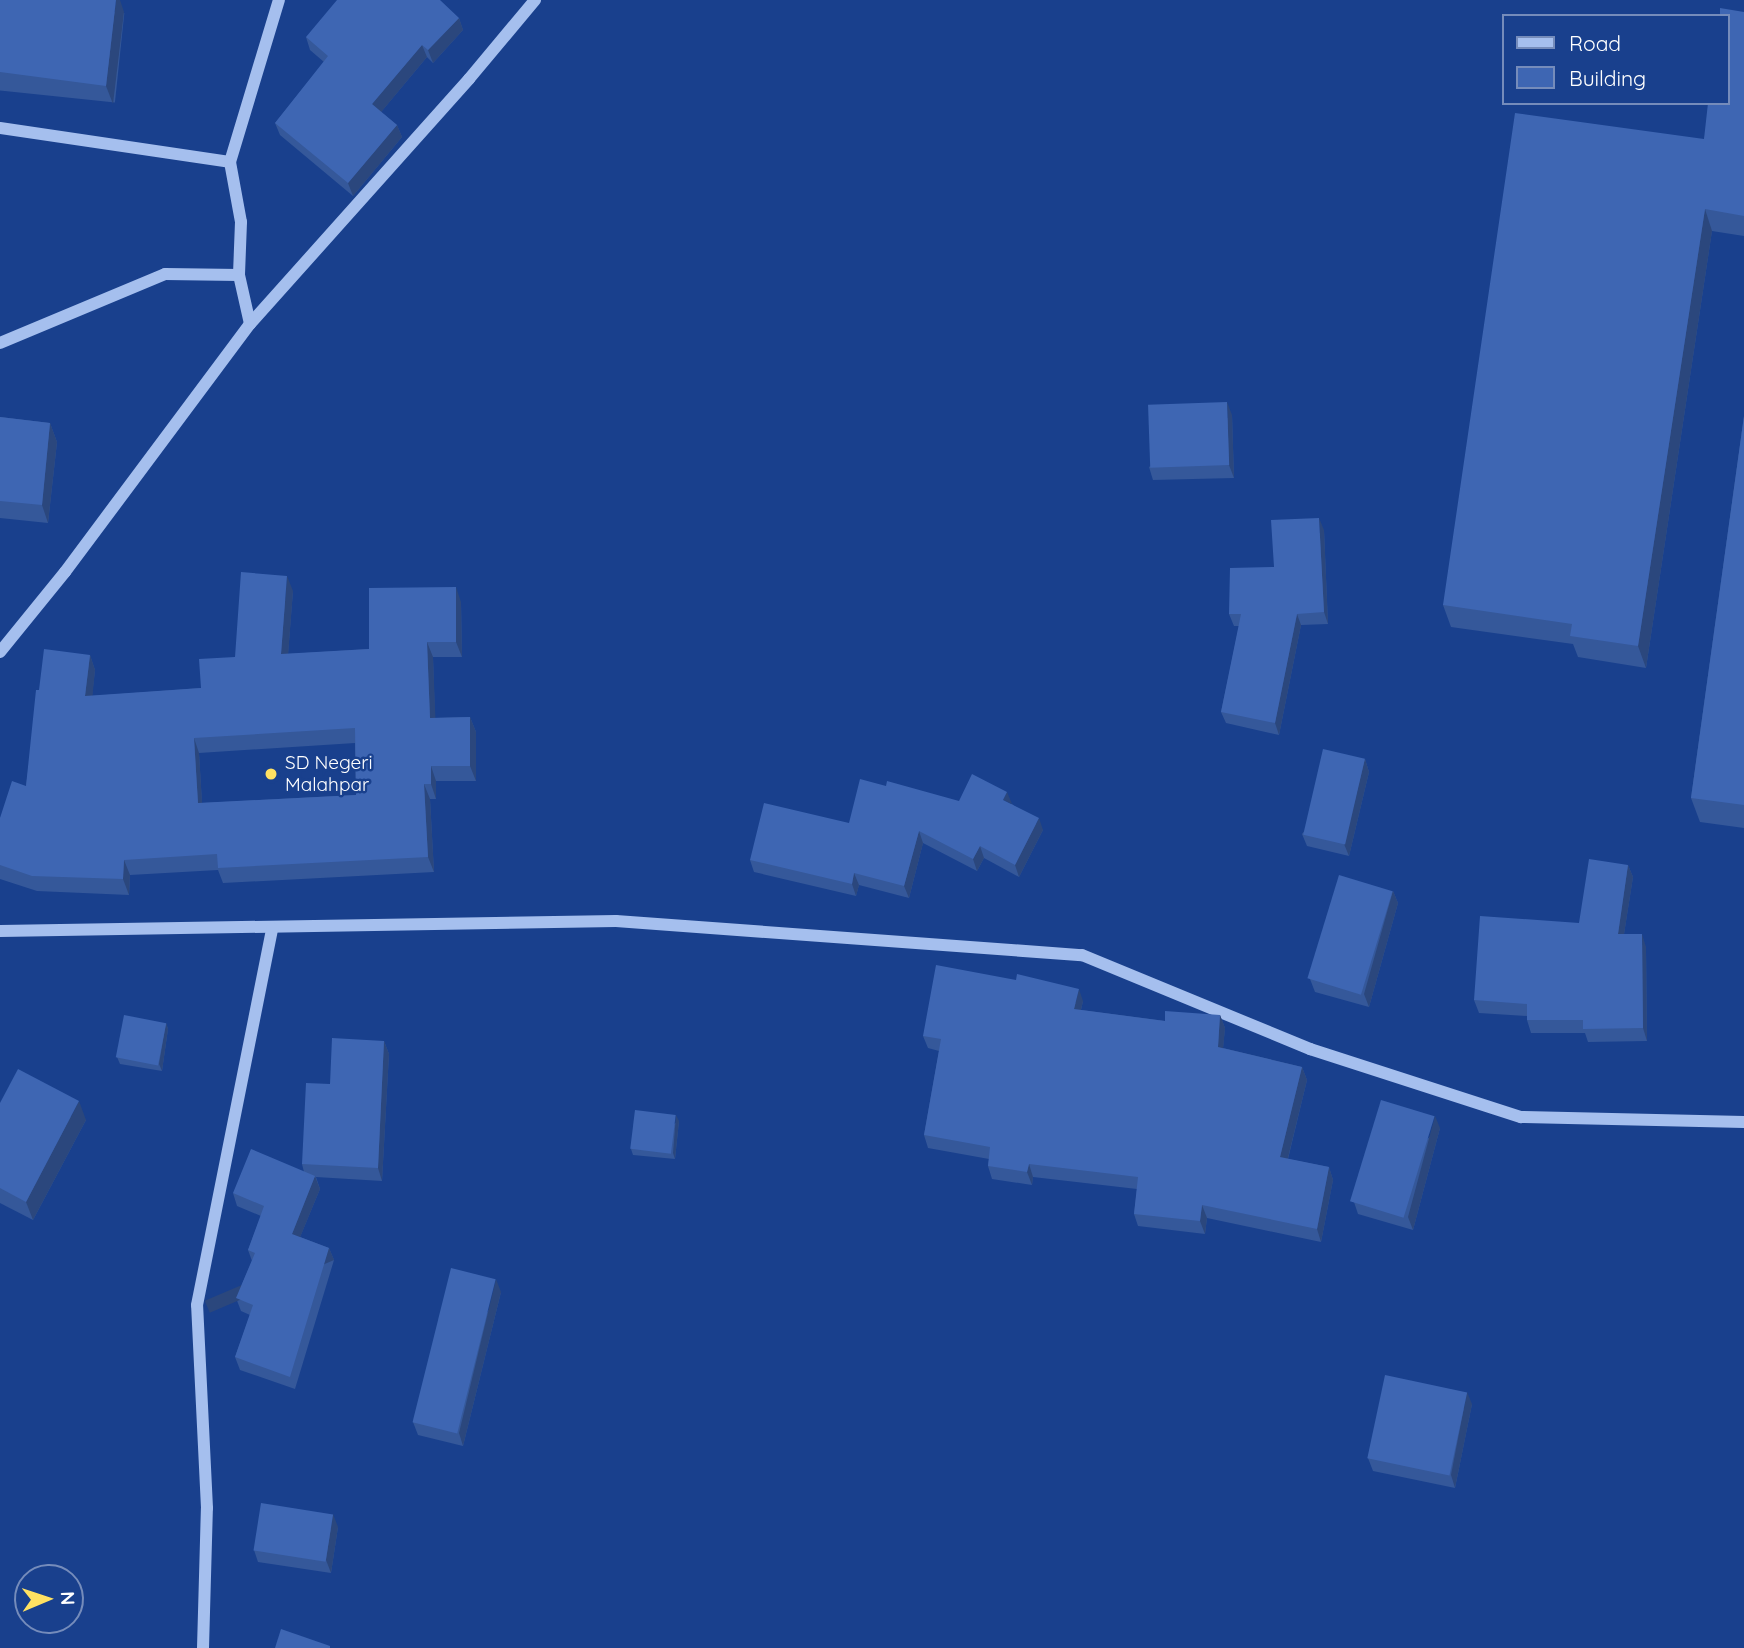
<!DOCTYPE html>
<style>
body{margin:0}
#map{position:relative;width:1744px;height:1648px;overflow:hidden;background:#19408d;font-family:Quicksand,sans-serif}
div>[style]{position:absolute}
.minor>*{height:12px;margin:-6px;padding:0 6px;transform-origin:6px;border-radius:6px;background:#a5bfee}
.wall>*{inset:0;background:#35589a;transform-origin:0 0}
.shaded-wall>*{inset:0;background:#2b477d;transform-origin:0 0}
.building>*{inset:0;background:#3e66b3;transform-origin:0 0}
.dots>*{width:19px;height:19px;translate:-50% -50%;box-sizing:border-box;border:4px solid #19408d;border-radius:50%}
span{translate:-50% -50%;white-space:nowrap;text-align:center;line-height:1.15;-webkit-text-stroke:5px #19408d;paint-order:stroke}
.poi-label{font-size:19px;color:#fff}
.left{translate:0 -50%;text-align:left}
.legend{position:absolute;left:1502px;top:14px;width:228px;height:91px;box-sizing:border-box;background:#19408d;border:2px solid #758cbb;margin:0;padding:9px 12px;list-style:none;font-size:21px;color:#fff}
.legend li{display:flex;align-items:center;gap:14px;height:35px}
.legend b{width:35px;border:2px solid #758cbb}
.north{position:absolute;left:14px;top:1564px;width:70px;height:70px;box-sizing:border-box;background:#19408d;border:2px solid #758cbb;border-radius:50%;rotate:88deg;font-size:19px;font-weight:700;line-height:28px;text-align:center;color:#fff}
.north::after{content:'';display:block;margin:auto;width:24px;height:32px;background:#ffe162;clip-path:polygon(50% 0,100% 100%,50% 72%,0 100%)}
</style>
<div id="map">
<div class="minor">
<i style="left:0;top:128px;width:232px;rotate:8.4deg"></i>
<i style="left:230px;top:162px;width:61px;rotate:79.6deg"></i>
<i style="left:241px;top:222px;width:53px;rotate:92.2deg"></i>
<i style="left:239px;top:275px;width:50px;rotate:77.3deg"></i>
<i style="left:230px;top:162px;width:169px;rotate:-73.2deg"></i>
<i style="left:0;top:343px;width:179px;rotate:-22.7deg"></i>
<i style="left:165px;top:274px;width:74px;rotate:0.8deg"></i>
<i style="left:0;top:652px;width:103px;rotate:-50.9deg"></i>
<i style="left:65px;top:572px;width:309px;rotate:-53.3deg"></i>
<i style="left:250px;top:324px;width:329px;rotate:-48.2deg"></i>
<i style="left:469px;top:79px;width:103px;rotate:-50.1deg"></i>
<i style="left:0;top:931px;width:616px;rotate:-0.93deg"></i>
<i style="left:616px;top:921px;width:467px;rotate:4.2deg"></i>
<i style="left:1082px;top:955px;width:247px;rotate:22.4deg"></i>
<i style="left:1310px;top:1049px;width:222px;rotate:17.9deg"></i>
<i style="left:1521px;top:1117px;width:223px;rotate:1.3deg"></i>
<i style="left:203px;top:1648px;width:140px;rotate:-88.4deg"></i>
<i style="left:207px;top:1508px;width:203px;rotate:-92.8deg"></i>
<i style="left:197px;top:1305px;width:384px;rotate:-78.7deg"></i>
</div>
<div class="wall">
<i style="left:0;top:0;width:125px;height:90px;rotate:6deg"></i>
<i style="clip-path:polygon(1744px 12px,1744px 236px,1712px 231px,1646px 668px,1578px 657px,1573px 644px,1451px 627px,1443px 605px,1704px 139px)"></i>
<i style="clip-path:polygon(459px 18px,463px 30px,433px 63px,427px 57px,381px 112px,397px 125px,402px 137px,353px 196px,280px 135px,275px 123px,324px 62px,310px 50px,306px 37px)"></i>
<i style="clip-path:polygon(1232px 415px,1234px 478px,1153px 480px,1149px 467px)"></i>
<i style="clip-path:polygon(1744px 416px,1744px 828px,1700px 822px,1691px 798px)"></i>
<i style="clip-path:polygon(0 417px,50px 423px,57px 442px,48px 523px,0 518px)"></i>
<i style="clip-path:polygon(1324px 530px,1328px 624px,1301px 625px,1279px 735px,1226px 723px,1221px 712px,1239px 626px,1234px 626px,1229px 614px,1274px 567px)"></i>
<i style="clip-path:polygon(evenodd,293px 591px,288px 654px,369px 649px,461px 602px,462px 657px,433px 657px,435px 718px,470px 717px,476px 732px,476px 781px,436px 781px,436px 799px,430px 799px,434px 872px,223px 883px,218px 870px,130px 875px,129px 895px,37px 891px,0 879px,0 818px,26px 786px,39px 690px,90px 655px,95px 670px,92px 696px,201px 688px,235px 657px,293px 591px,355px 743px,356px 795px,202px 803px,199px 753px,355px 743px)"></i>
<i style="clip-path:polygon(1365px 759px,1369px 772px,1349px 856px,1307px 846px,1302px 834px)"></i>
<i style="clip-path:polygon(959px 801px,1012px 804px,1043px 830px,1019px 877px,984px 858px,977px 871px,923px 843px,909px 898px,859px 885px,856px 896px,754px 872px,750px 860px,849px 823px)"></i>
<i style="clip-path:polygon(1628px 865px,1633px 877px,1624px 934px,1646px 947px,1647px 1041px,1588px 1042px,1585px 1033px,1531px 1033px,1527px 1020px,1527px 1016px,1479px 1013px,1474px 1000px,1579px 923px)"></i>
<i style="clip-path:polygon(1393px 891px,1398px 903px,1369px 1007px,1315px 992px,1310px 979px)"></i>
<i style="clip-path:polygon(1083px 1001px,1081px 1010px,1165px 1021px,1220px 1015px,1225px 1028px,1223px 1048px,1302px 1067px,1307px 1080px,1288px 1159px,1329px 1167px,1333px 1180px,1321px 1242px,1207px 1218px,1205px 1234px,1138px 1226px,1134px 1214px,1137px 1189px,1033px 1177px,1032px 1185px,992px 1179px,988px 1166px,989px 1159px,928px 1148px,924px 1135px,939px 1051px,928px 1048px,923px 1036px)"></i>
<i style="clip-path:polygon(166px 1023px,168px 1029px,162px 1071px,120px 1064px,117px 1057px)"></i>
<i style="clip-path:polygon(384px 1041px,389px 1054px,382px 1181px,316px 1177px,320px 1189px,300px 1237px,329px 1248px,334px 1260px,295px 1389px,240px 1370px,235px 1357px,250px 1315px,241px 1311px,236px 1298px,252px 1261px,248px 1250px,261px 1216px,237px 1206px,233px 1193px,304px 1172px,302px 1164px)"></i>
<i style="clip-path:polygon(0 1103px,86px 1120px,33px 1220px,0 1203px)"></i>
<i style="clip-path:polygon(679px 1121px,675px 1159px,633px 1155px,631px 1149px)"></i>
<i style="clip-path:polygon(1440px 1128px,1413px 1230px,1358px 1214px,1354px 1202px)"></i>
<i style="clip-path:polygon(501px 1292px,463px 1446px,418px 1435px,413px 1422px)"></i>
<i style="clip-path:polygon(1472px 1404px,1455px 1488px,1373px 1471px,1368px 1458px)"></i>
<i style="clip-path:polygon(338px 1527px,331px 1573px,258px 1562px,254px 1550px)"></i>
</div>
<div class="shaded-wall">
<i style="clip-path:polygon(116px 0,120px 0,124px 12px,113px 104px,106px 86px)"></i>
<i style="clip-path:polygon(459px 18px,463px 30px,433px 63px,428px 50px)"></i>
<i style="clip-path:polygon(422px 45px,427px 57px,377px 117px,372px 104px)"></i>
<i style="clip-path:polygon(397px 125px,402px 137px,353px 196px,348px 183px)"></i>
<i style="clip-path:polygon(1705px 209px,1712px 231px,1646px 668px,1638px 646px)"></i>
<i style="clip-path:polygon(1227px 402px,1232px 415px,1234px 478px,1229px 465px)"></i>
<i style="clip-path:polygon(50px 423px,57px 442px,48px 523px,42px 505px)"></i>
<i style="clip-path:polygon(1319px 518px,1324px 530px,1328px 624px,1324px 612px)"></i>
<i style="clip-path:polygon(287px 576px,293px 591px,287px 669px,281px 654px)"></i>
<i style="clip-path:polygon(456px 587px,461px 602px,462px 657px,456px 642px)"></i>
<i style="clip-path:polygon(1297px 614px,1301px 625px,1279px 735px,1275px 723px)"></i>
<i style="clip-path:polygon(427px 642px,433px 657px,436px 733px,430px 718px)"></i>
<i style="clip-path:polygon(90px 655px,95px 670px,91px 711px,85px 696px)"></i>
<i style="clip-path:polygon(470px 717px,476px 732px,476px 781px,470px 766px)"></i>
<i style="clip-path:polygon(194px 738px,199px 753px,203px 818px,198px 803px)"></i>
<i style="clip-path:polygon(1365px 759px,1369px 772px,1349px 856px,1344px 844px)"></i>
<i style="clip-path:polygon(431px 766px,436px 781px,436px 799px,431px 784px)"></i>
<i style="clip-path:polygon(424px 784px,430px 799px,434px 872px,428px 857px)"></i>
<i style="clip-path:polygon(1007px 792px,1012px 804px,1003px 800px)"></i>
<i style="clip-path:polygon(1039px 818px,1043px 830px,1019px 877px,1015px 865px)"></i>
<i style="clip-path:polygon(919px 831px,923px 843px,909px 898px,904px 886px)"></i>
<i style="clip-path:polygon(980px 846px,984px 858px,977px 871px,973px 859px)"></i>
<i style="clip-path:polygon(124px 860px,130px 875px,129px 895px,123px 879px)"></i>
<i style="clip-path:polygon(1628px 865px,1633px 877px,1622px 947px,1618px 934px)"></i>
<i style="clip-path:polygon(854px 873px,859px 885px,856px 896px,852px 884px)"></i>
<i style="clip-path:polygon(1393px 891px,1398px 903px,1369px 1007px,1364px 994px)"></i>
<i style="clip-path:polygon(1642px 934px,1646px 947px,1647px 1041px,1643px 1028px)"></i>
<i style="clip-path:polygon(1079px 989px,1083px 1001px,1078px 1022px,1074px 1009px)"></i>
<i style="clip-path:polygon(1220px 1015px,1225px 1028px,1222px 1060px,1218px 1047px)"></i>
<i style="clip-path:polygon(166px 1023px,168px 1029px,162px 1071px,159px 1064px)"></i>
<i style="clip-path:polygon(384px 1041px,389px 1054px,382px 1181px,378px 1168px)"></i>
<i style="clip-path:polygon(1302px 1067px,1307px 1080px,1285px 1170px,1280px 1157px)"></i>
<i style="clip-path:polygon(79px 1101px,86px 1120px,33px 1220px,26px 1202px)"></i>
<i style="clip-path:polygon(676px 1115px,679px 1121px,675px 1159px,673px 1153px)"></i>
<i style="clip-path:polygon(1435px 1116px,1440px 1128px,1413px 1230px,1408px 1217px)"></i>
<i style="clip-path:polygon(1029px 1164px,1033px 1177px,1032px 1185px,1027px 1172px)"></i>
<i style="clip-path:polygon(1329px 1167px,1333px 1180px,1321px 1242px,1317px 1229px)"></i>
<i style="clip-path:polygon(315px 1176px,320px 1189px,296px 1247px,292px 1234px)"></i>
<i style="clip-path:polygon(1202px 1205px,1207px 1218px,1205px 1234px,1200px 1221px)"></i>
<i style="left:329px;top:1248px;width:13px;height:135px;rotate:67deg"></i>
<i style="clip-path:polygon(496px 1279px,501px 1292px,463px 1446px,459px 1433px)"></i>
<i style="clip-path:polygon(1467px 1392px,1472px 1404px,1455px 1488px,1451px 1475px)"></i>
<i style="clip-path:polygon(333px 1514px,338px 1527px,331px 1573px,326px 1560px)"></i>
</div>
<div class="building">
<i style="clip-path:polygon(0 0,116px 0,106px 86px,0 72px)"></i>
<i style="clip-path:polygon(337px 0,440px 0,459px 18px,428px 50px,422px 45px,372px 104px,397px 125px,348px 183px,275px 123px,328px 56px,306px 37px)"></i>
<i style="clip-path:polygon(1720px 8px,1744px 12px,1744px 216px,1705px 209px,1638px 646px,1570px 636px,1572px 624px,1443px 605px,1515px 113px,1704px 139px,1708px 103px,1728px 103px,1728px 16px,1720px 16px)"></i>
<i style="left:1227px;top:402px;width:63px;height:79px;rotate:88deg"></i>
<i style="clip-path:polygon(1744px 416px,1744px 805px,1691px 798px)"></i>
<i style="clip-path:polygon(0 417px,50px 423px,42px 505px,0 501px)"></i>
<i style="clip-path:polygon(1319px 518px,1324px 612px,1297px 614px,1275px 723px,1221px 712px,1241px 614px,1229px 614px,1230px 568px,1274px 567px,1271px 520px)"></i>
<i style="clip-path:polygon(evenodd,241px 572px,287px 576px,281px 654px,369px 649px,369px 588px,456px 587px,456px 642px,427px 642px,430px 718px,470px 717px,470px 766px,431px 766px,431px 784px,424px 784px,428px 857px,218px 868px,217px 854px,124px 860px,123px 879px,32px 876px,0 865px,0 818px,12px 781px,26px 786px,36px 690px,39px 690px,44px 649px,90px 655px,85px 696px,201px 688px,199px 659px,235px 657px,241px 572px,355px 728px,356px 795px,198px 803px,194px 738px,355px 728px)"></i>
<i style="left:1323px;top:749px;width:43px;height:88px;rotate:13deg"></i>
<i style="clip-path:polygon(972px 774px,1007px 792px,1003px 800px,1039px 818px,1015px 865px,980px 846px,973px 859px,919px 831px,904px 886px,854px 873px,852px 884px,750px 860px,764px 803px,849px 823px,860px 779px,886px 786px,887px 781px,959px 801px)"></i>
<i style="clip-path:polygon(1589px 859px,1628px 865px,1618px 934px,1642px 934px,1643px 1028px,1583px 1029px,1583px 1020px,1527px 1020px,1527px 1004px,1474px 1000px,1480px 916px,1579px 923px)"></i>
<i style="left:1339px;top:875px;width:56px;height:108px;rotate:17deg"></i>
<i style="clip-path:polygon(936px 965px,1016px 980px,1017px 974px,1079px 989px,1074px 1009px,1165px 1021px,1165px 1011px,1220px 1015px,1218px 1047px,1302px 1067px,1280px 1157px,1329px 1167px,1317px 1229px,1202px 1205px,1200px 1221px,1134px 1214px,1138px 1177px,1029px 1164px,1027px 1172px,988px 1166px,990px 1147px,924px 1135px,941px 1039px,923px 1036px)"></i>
<i style="left:124px;top:1015px;width:43px;height:43px;rotate:11deg"></i>
<i style="clip-path:polygon(332px 1038px,384px 1041px,378px 1168px,302px 1164px,306px 1083px,330px 1084px)"></i>
<i style="clip-path:polygon(18px 1069px,79px 1101px,26px 1202px,0 1188px,0 1103px)"></i>
<i style="left:1381px;top:1100px;width:56px;height:106px;rotate:17deg"></i>
<i style="left:635px;top:1110px;width:41px;height:39px;rotate:7deg"></i>
<i style="clip-path:polygon(251px 1149px,315px 1176px,292px 1234px,329px 1248px,290px 1377px,235px 1357px,253px 1305px,236px 1298px,255px 1253px,248px 1250px,264px 1206px,233px 1193px)"></i>
<i style="left:451px;top:1268px;width:46px;height:159px;rotate:14deg"></i>
<i style="left:1385px;top:1375px;width:84px;height:85px;rotate:12deg"></i>
<i style="left:261px;top:1503px;width:73px;height:48px;rotate:9deg"></i>
<i style="clip-path:polygon(281px 1629px,330px 1646px,330px 1648px,275px 1648px)"></i>
</div>
<div class="dots">
<i style="left:271px;top:774px;background:#ffe162"></i>
</div>
<div class="poi-label">
<span class="left" style="left:285px;top:774px">SD Negeri<br>Malahpar</span>
</div>
<ul class="legend">
<li><b style="height:9px;background:#a5bfee"></b>Road</li>
<li><b style="height:19px;background:#3e66b3"></b>Building</li>
</ul>
<div class="north">N</div>
</div>
